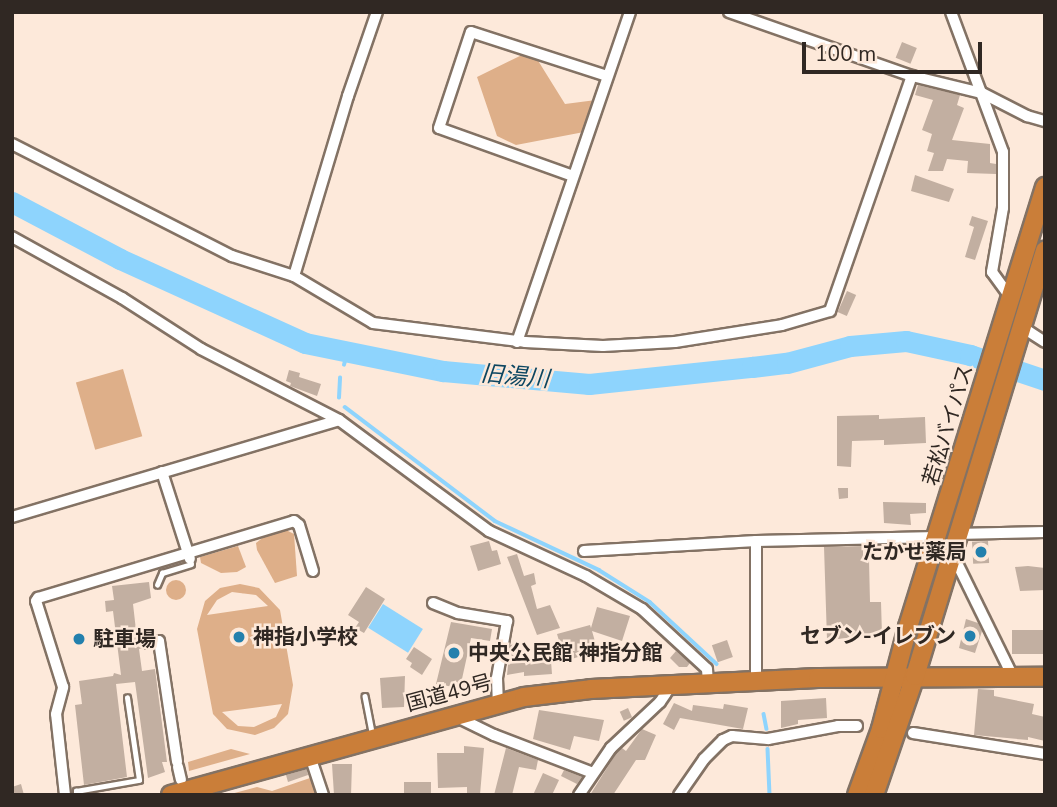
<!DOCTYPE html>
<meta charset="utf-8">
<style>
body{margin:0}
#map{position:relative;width:1057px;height:807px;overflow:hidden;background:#fde9da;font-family:"Nunito Sans","Noto Sans JP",sans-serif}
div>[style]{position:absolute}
.green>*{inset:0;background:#deaf89;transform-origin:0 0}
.round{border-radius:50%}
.water>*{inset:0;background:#8ed4fd;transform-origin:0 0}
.stream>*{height:3.5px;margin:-1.75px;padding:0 1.75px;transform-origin:1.75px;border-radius:1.75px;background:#8ed4fd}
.river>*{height:21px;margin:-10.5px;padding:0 10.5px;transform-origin:10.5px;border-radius:10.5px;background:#8ed4fd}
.building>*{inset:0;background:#c2afa1;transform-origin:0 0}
.roads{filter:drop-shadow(2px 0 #837264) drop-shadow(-2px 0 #837264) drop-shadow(0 2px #837264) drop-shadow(0 -2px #837264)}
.lane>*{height:4.5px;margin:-2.25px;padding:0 2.25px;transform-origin:2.25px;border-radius:2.25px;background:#fff}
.street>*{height:10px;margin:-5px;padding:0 5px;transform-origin:5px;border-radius:5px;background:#fff}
.highway>*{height:18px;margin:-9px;padding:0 9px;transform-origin:9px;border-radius:9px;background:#ca7e39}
.dots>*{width:19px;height:19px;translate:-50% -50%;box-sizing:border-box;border:4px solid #fde9da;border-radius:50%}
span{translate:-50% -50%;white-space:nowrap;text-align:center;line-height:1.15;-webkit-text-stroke:5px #fde9da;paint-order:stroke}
.street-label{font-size:21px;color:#302823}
.poi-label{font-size:21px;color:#302823;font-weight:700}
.right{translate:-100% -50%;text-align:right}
.left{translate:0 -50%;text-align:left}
.water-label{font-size:23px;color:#0c4661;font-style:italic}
.frame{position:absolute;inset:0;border:14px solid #302823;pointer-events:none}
.scale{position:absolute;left:802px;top:42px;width:180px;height:32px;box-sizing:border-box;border:4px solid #302823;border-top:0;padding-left:9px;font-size:21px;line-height:24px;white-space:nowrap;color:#302823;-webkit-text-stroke:5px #fde9da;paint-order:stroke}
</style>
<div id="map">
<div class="green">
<i style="clip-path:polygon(524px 54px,537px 59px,565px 104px,596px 100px,584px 132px,516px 145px,497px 136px,477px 77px)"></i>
<i style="left:123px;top:369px;width:70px;height:49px;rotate:74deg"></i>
<i style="clip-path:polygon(286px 530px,294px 534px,297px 576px,275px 583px,257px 550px,256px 543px,265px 536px)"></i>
<i style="clip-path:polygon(238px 546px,246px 567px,237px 572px,221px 573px,201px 563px,200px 557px)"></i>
<i class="round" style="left:166px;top:580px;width:20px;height:20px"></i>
<i style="clip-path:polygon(evenodd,240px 584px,259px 588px,280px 610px,293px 685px,288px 714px,274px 728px,255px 735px,227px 729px,213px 714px,197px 629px,205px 601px,220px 588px,240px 584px,232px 592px,256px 595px,268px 606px,207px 615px,217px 600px,232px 592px,240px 584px,282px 704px,276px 717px,254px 727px,238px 726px,222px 712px,282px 704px)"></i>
<i style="clip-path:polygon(231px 749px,250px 754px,189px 771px,188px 762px)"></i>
<i style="clip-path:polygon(310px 778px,320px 795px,227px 795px,257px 787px,272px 791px)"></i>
</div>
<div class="water">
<i style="left:383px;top:604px;width:47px;height:28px;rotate:32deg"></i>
</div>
<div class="stream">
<i style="left:344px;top:365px;width:11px;rotate:-75deg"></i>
<i style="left:339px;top:398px;width:20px;rotate:-87deg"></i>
<i style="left:345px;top:407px;width:188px;rotate:37.2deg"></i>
<i style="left:495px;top:521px;width:115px;rotate:25.2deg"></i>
<i style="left:599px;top:570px;width:60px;rotate:32.1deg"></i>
<i style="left:650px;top:602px;width:91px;rotate:42.8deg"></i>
<i style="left:764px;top:714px;width:15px;rotate:79deg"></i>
<i style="left:768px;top:749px;width:46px;rotate:87.5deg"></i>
</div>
<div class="river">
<i style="left:12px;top:202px;width:122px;rotate:27.8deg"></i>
<i style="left:120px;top:259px;width:203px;rotate:24.4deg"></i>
<i style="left:305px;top:343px;width:141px;rotate:11.5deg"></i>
<i style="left:443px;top:371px;width:147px;rotate:5.1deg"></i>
<i style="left:589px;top:384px;width:164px;rotate:-6deg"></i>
<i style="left:752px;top:367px;width:35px;rotate:-7deg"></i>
<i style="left:787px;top:363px;width:65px;rotate:-15.1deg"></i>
<i style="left:850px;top:346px;width:56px;rotate:-5.1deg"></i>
<i style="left:906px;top:341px;width:66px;rotate:12.3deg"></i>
<i style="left:970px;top:355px;width:79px;rotate:18.4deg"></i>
</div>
<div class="building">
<i style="left:902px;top:42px;width:16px;height:17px;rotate:22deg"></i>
<i style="clip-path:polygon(918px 85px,960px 95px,957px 105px,964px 108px,952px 140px,990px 144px,990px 163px,996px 164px,996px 174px,967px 173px,968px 161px,947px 159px,943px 171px,928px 171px,934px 153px,927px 151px,932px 134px,922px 130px,933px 100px,915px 95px)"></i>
<i style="clip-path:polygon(915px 175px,954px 189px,949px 202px,911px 191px)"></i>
<i style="clip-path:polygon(972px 216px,988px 221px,975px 260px,965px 257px,974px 227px,969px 225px)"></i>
<i style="left:847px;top:291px;width:10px;height:23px;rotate:24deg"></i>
<i style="clip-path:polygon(289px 370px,300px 373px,299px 377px,321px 384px,317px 396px,290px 386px,291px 383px,286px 381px)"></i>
<i style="clip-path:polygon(879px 415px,879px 419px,925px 417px,926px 443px,884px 445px,884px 440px,852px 441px,851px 467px,837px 466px,837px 416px)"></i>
<i style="clip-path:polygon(838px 488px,848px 488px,848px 498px,839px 499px)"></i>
<i style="clip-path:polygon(883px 502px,926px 503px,926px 513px,910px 514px,911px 525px,884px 523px)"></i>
<i style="clip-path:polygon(489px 541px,492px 551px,497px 550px,501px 564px,478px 571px,470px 546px)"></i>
<i style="left:988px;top:541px;width:22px;height:16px;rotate:87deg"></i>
<i style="clip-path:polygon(863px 546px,863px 560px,869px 560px,870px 602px,881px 602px,882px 635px,827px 640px,824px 547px)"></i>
<i style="clip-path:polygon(517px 554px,524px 576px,534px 573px,536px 584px,531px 586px,537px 609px,550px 605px,560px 628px,537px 635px,507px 557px)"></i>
<i style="clip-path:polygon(1028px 566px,1045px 568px,1045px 590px,1020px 591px,1015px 567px)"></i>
<i style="clip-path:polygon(149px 582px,151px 598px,133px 604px,137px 639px,142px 638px,142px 648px,139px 649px,142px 671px,155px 669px,167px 762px,162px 762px,165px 772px,148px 778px,135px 682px,116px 684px,127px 777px,84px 785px,75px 705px,82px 704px,79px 681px,113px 676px,114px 673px,121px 675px,113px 611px,106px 612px,105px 601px,114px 600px,112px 586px)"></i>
<i style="clip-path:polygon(366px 587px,385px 599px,364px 633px,355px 628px,359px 622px,348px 615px)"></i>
<i style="clip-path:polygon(597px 607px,630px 616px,622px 641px,592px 631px,596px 645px,588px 654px,565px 661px,557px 634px,590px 625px,591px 628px)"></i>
<i style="clip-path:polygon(966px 619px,978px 623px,982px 631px,975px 653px,959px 648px)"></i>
<i style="clip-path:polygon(451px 622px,492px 629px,490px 641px,471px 638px,460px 688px,436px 684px)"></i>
<i style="left:1045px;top:630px;width:24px;height:33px;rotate:90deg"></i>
<i style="left:727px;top:640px;width:18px;height:16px;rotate:71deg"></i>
<i style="clip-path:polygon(516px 644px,522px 662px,551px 661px,552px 674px,524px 676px,524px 672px,507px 675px,510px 645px)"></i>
<i style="clip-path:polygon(414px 647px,432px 659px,422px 675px,410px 667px,412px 663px,406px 659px)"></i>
<i style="clip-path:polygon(495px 648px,493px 656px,472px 653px,472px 651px)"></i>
<i style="clip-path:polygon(676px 651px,690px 663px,687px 667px,679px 667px,670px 658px)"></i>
<i style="clip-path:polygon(405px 676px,404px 707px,382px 708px,380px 678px)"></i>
<i style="clip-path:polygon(978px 689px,994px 690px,994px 696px,1034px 704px,1032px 714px,1045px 717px,1045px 741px,1028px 737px,1028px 740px,974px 735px)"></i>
<i style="clip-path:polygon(826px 698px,827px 718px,798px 720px,798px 724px,781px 728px,781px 701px)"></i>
<i style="clip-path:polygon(674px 703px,692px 711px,693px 705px,723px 709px,724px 704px,748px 708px,743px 729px,680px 718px,674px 730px,663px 724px)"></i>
<i style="left:628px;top:708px;width:10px;height:9px;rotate:66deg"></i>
<i style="clip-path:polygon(539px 710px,604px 720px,599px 741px,574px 736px,570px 750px,533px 739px)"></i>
<i style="clip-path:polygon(642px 729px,656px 735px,645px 760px,636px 760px,613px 795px,590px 795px,617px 752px,622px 748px,626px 751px)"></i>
<i style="clip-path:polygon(464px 746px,484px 748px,480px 795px,467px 795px,467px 787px,438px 788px,437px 753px,464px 753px)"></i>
<i style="clip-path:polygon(506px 748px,538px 760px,536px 770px,519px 767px,512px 795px,494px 795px)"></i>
<i style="clip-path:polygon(332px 764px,352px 764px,351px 795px,334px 795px)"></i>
<i style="clip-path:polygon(307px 769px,308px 775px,288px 782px,286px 775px)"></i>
<i style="clip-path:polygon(564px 770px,582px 777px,577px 784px,561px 776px)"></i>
<i style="clip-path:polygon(543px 773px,559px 780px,552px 795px,533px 795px)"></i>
<i style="left:404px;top:782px;width:27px;height:13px"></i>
<i style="clip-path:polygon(21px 784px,24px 795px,12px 795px,12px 787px)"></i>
</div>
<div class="roads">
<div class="lane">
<i style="left:157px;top:585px;width:13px;rotate:-67deg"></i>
<i style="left:162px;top:573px;width:30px;rotate:-17deg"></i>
<i style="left:191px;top:564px;width:4px;rotate:-104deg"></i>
<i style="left:365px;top:696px;width:38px;rotate:79deg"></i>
<i style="left:76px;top:795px;width:4px;rotate:-90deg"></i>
<i style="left:76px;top:791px;width:64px;rotate:-9.9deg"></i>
<i style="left:139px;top:780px;width:83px;rotate:-98.3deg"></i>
</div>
<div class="street">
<i style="left:729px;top:12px;width:194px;rotate:19.3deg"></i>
<i style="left:912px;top:76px;width:72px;rotate:13.7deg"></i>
<i style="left:982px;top:93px;width:51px;rotate:27.1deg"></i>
<i style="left:1027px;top:116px;width:19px;rotate:16deg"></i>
<i style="left:951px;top:12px;width:149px;rotate:69.6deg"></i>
<i style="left:1003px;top:152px;width:56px;rotate:90deg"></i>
<i style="left:1003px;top:208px;width:65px;rotate:99.8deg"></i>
<i style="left:992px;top:272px;width:32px;rotate:54deg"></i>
<i style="left:12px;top:144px;width:247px;rotate:27deg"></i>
<i style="left:232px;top:256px;width:65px;rotate:17.9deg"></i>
<i style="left:294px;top:276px;width:92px;rotate:30.7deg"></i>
<i style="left:373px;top:323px;width:153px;rotate:7.1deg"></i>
<i style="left:525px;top:342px;width:78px;rotate:2.9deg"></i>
<i style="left:603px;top:346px;width:72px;rotate:-3.2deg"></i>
<i style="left:675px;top:342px;width:108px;rotate:-9deg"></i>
<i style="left:782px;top:325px;width:50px;rotate:-16.3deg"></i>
<i style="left:830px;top:311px;width:249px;rotate:-70.8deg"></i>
<i style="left:573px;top:176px;width:142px;rotate:-160.3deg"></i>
<i style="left:439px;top:128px;width:101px;rotate:-71.6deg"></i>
<i style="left:471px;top:32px;width:143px;rotate:17.9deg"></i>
<i style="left:12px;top:237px;width:126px;rotate:29deg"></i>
<i style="left:122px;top:298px;width:94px;rotate:32.8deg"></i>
<i style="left:201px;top:349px;width:155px;rotate:27.2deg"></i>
<i style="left:339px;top:420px;width:187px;rotate:36.5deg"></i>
<i style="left:489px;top:531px;width:107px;rotate:24.9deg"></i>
<i style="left:586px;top:576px;width:65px;rotate:30.5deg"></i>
<i style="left:642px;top:609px;width:88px;rotate:42.7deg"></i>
<i style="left:707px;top:669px;width:16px;rotate:86deg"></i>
<i style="left:294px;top:276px;width:188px;rotate:-73.3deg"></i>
<i style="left:348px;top:96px;width:89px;rotate:-71deg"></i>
<i style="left:1028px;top:331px;width:20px;rotate:33deg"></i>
<i style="left:517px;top:342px;width:349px;rotate:-71.1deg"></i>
<i style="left:162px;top:472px;width:91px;rotate:72.2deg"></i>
<i style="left:12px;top:517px;width:341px;rotate:-16.5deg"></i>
<i style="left:956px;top:534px;width:89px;rotate:-1.3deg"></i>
<i style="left:584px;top:551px;width:172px;rotate:-3.3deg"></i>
<i style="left:756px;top:541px;width:181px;rotate:-1.3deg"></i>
<i style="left:953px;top:555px;width:136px;rotate:63.8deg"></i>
<i style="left:433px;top:603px;width:27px;rotate:22deg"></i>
<i style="left:458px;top:613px;width:50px;rotate:9.3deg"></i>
<i style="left:507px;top:621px;width:58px;rotate:100deg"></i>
<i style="left:497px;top:678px;width:25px;rotate:88deg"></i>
<i style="left:147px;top:643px;width:12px;rotate:-9deg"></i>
<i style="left:159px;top:641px;width:122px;rotate:81.5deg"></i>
<i style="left:756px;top:683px;width:142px;rotate:-90deg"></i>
<i style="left:457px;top:717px;width:41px;rotate:25.9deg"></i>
<i style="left:494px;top:735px;width:106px;rotate:21deg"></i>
<i style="left:913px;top:733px;width:134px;rotate:9deg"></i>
<i style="left:310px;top:756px;width:41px;rotate:71.6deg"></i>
<i style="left:178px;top:767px;width:13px;rotate:77deg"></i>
<i style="left:65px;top:795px;width:81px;rotate:-96.3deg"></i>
<i style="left:56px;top:714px;width:28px;rotate:-75deg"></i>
<i style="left:63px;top:687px;width:90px;rotate:-107.4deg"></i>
<i style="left:36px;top:601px;width:4px;rotate:-56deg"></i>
<i style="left:38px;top:598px;width:267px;rotate:-16.7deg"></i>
<i style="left:294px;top:521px;width:6px;rotate:39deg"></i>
<i style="left:299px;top:525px;width:48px;rotate:73.1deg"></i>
<i style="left:579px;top:795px;width:57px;rotate:-55.8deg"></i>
<i style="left:611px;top:748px;width:67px;rotate:-43.2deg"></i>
<i style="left:660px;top:702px;width:18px;rotate:-56deg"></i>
<i style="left:679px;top:795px;width:44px;rotate:-55.2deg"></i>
<i style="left:704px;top:759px;width:27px;rotate:-45deg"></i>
<i style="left:723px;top:740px;width:10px;rotate:-24deg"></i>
<i style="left:732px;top:736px;width:36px;rotate:5deg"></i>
<i style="left:768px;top:739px;width:71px;rotate:-10.5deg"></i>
<i style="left:838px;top:726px;width:19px"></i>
</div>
<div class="highway">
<i style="left:171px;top:795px;width:366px;rotate:-15.5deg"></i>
<i style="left:524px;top:697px;width:67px;rotate:-6.8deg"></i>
<i style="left:591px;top:689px;width:227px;rotate:-2.8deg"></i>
<i style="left:818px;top:678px;width:227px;rotate:-0.3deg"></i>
<i style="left:857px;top:795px;width:70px;rotate:-70deg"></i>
<i style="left:881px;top:729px;width:106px;rotate:-75.2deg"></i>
<i style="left:908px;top:627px;width:461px;rotate:-72.7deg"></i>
<i style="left:874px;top:795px;width:126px;rotate:-71deg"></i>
<i style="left:915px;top:676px;width:445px;rotate:-73deg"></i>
</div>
</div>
<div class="dots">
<i style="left:981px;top:552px;background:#2380ad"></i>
<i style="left:970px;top:636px;background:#2380ad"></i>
<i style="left:239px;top:637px;background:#2380ad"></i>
<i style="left:79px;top:639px;background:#2380ad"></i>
<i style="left:454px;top:653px;background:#2380ad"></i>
</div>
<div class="street-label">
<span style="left:948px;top:425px;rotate:-73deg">若松バイパス</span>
<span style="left:449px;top:693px;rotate:-15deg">国道49号</span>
</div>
<div class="poi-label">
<span class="right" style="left:967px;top:552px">たかせ薬局</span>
<span class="right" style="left:956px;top:636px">セブン-イレブン</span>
<span class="left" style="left:253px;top:637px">神指小学校</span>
<span class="left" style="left:93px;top:639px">駐車場</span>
<span class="left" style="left:468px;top:653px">中央公民館 神指分館</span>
</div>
<div class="water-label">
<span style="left:515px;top:377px;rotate:5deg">旧湯川</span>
</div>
<div class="frame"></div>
<div class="scale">100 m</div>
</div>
